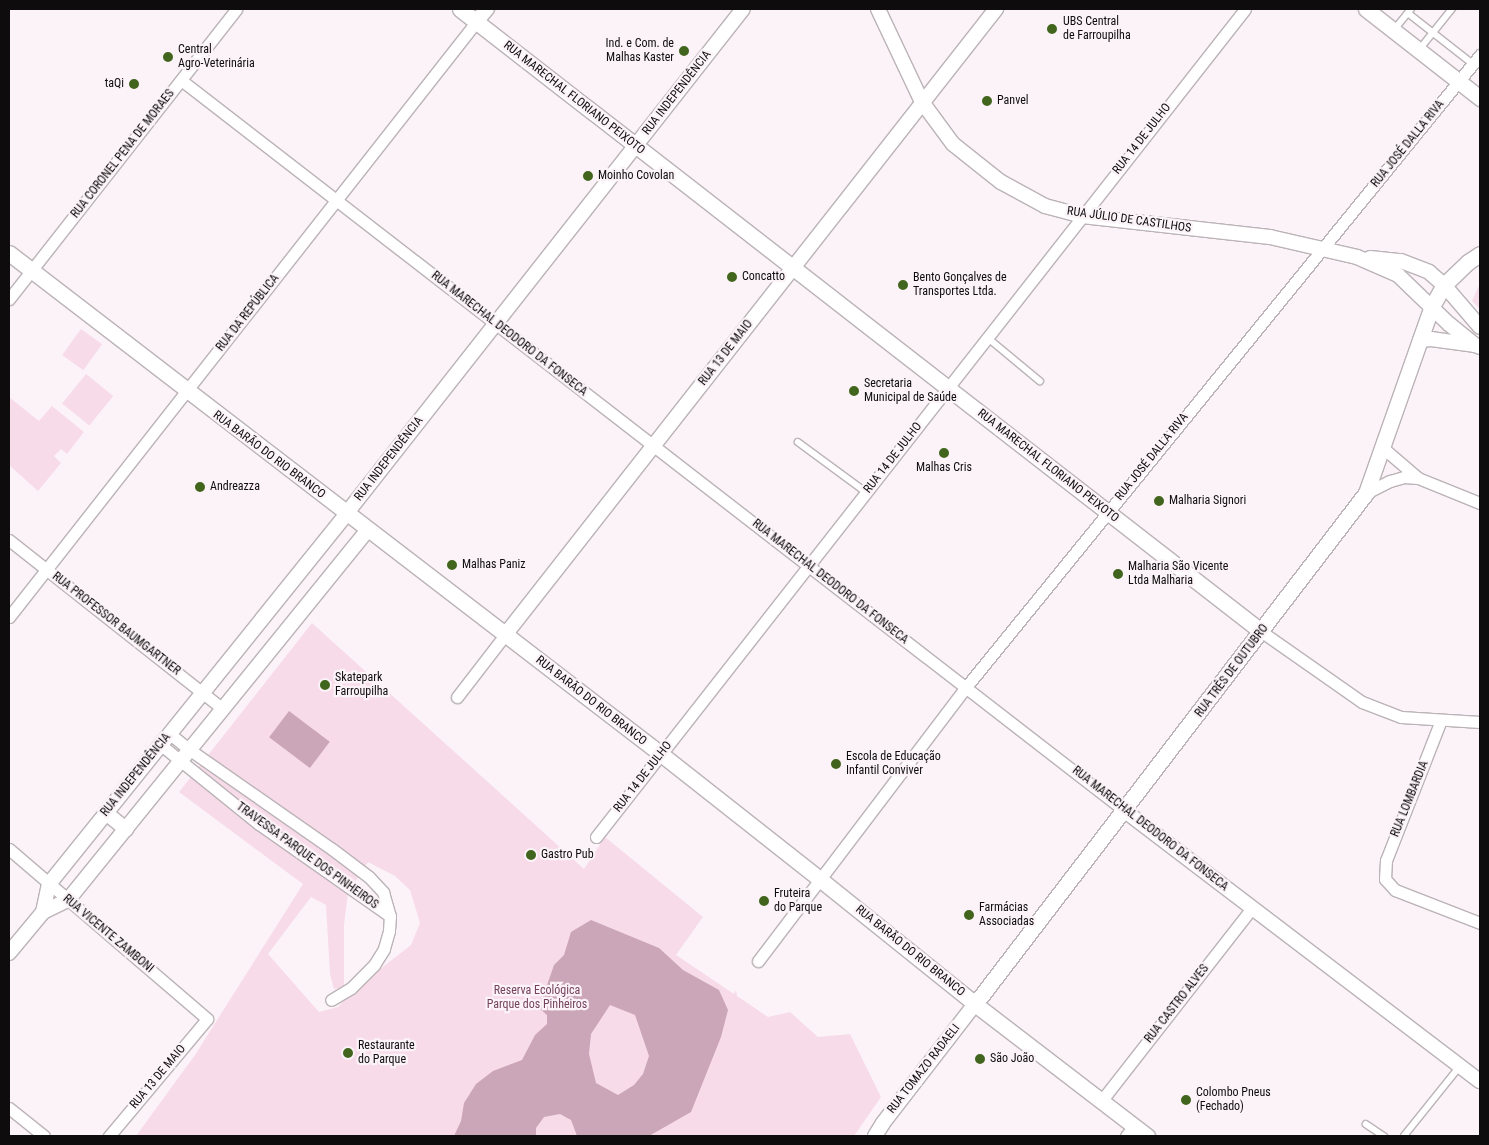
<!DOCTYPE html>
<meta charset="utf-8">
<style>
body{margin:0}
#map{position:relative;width:1489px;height:1145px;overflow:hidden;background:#fbf3f7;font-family:"Roboto Condensed",sans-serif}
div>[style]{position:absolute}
.green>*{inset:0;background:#f8dbe9;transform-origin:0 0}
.water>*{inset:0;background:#cba5b8;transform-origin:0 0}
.roads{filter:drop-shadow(1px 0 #bbb3b7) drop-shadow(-1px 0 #bbb3b7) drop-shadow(0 1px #bbb3b7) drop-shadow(0 -1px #bbb3b7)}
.service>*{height:5.5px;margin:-2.75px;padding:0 2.75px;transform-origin:2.75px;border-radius:2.75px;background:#fff}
.minor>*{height:11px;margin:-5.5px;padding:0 5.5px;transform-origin:5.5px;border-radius:5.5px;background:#fff}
.tertiary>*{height:14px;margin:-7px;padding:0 7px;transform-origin:7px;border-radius:7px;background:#fff}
.secondary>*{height:15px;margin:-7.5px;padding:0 7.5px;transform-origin:7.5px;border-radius:7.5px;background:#fff}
.dots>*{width:14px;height:14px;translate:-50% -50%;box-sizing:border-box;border:2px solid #fbf3f7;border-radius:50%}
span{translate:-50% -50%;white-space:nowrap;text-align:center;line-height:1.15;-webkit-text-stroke:4.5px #fbf3f7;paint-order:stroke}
.poi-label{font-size:12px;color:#0e0c0d}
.left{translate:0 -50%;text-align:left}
.right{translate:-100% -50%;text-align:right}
.street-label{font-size:12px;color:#0e0c0d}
.park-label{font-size:12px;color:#76435f}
.frame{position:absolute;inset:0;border:10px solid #0e0c0d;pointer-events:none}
</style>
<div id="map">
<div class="green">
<i style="clip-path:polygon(1480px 283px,1480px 309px,1472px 301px)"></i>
<i style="left:81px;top:329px;width:26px;height:32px;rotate:36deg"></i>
<i style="left:86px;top:374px;width:35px;height:38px;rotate:39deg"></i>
<i style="clip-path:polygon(9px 397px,39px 421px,52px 406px,84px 432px,67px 454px,61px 449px,54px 456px,61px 463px,38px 491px,9px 465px)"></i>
<i style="clip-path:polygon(evenodd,312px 623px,584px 869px,605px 837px,703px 917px,676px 955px,734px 994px,736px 990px,737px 996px,768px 1017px,790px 1012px,818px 1037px,850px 1034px,881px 1097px,854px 1136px,136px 1136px,195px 1055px,303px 884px,179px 792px,312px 623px,368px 862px,395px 876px,410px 890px,420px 923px,411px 945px,357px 987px,338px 1007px,319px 1012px,268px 954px,311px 897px,326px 905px,330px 974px,334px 989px,344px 987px,344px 925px,348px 893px,368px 862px)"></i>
</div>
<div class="water">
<i style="left:289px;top:711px;width:51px;height:33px;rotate:37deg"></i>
<i style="clip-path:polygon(evenodd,591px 920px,659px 948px,683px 970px,719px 990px,728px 1010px,721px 1037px,691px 1112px,649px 1136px,577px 1136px,571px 1120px,560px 1114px,544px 1117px,536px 1128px,536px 1136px,454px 1136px,461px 1121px,464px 1103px,476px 1084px,493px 1071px,522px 1060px,535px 1035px,547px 1024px,547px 1015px,539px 1008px,554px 965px,564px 955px,571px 932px,591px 920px,610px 1005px,635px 1015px,649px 1056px,643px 1074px,634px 1085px,618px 1095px,596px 1083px,589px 1054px,591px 1034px,610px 1005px)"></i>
</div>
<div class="roads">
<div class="service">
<i style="left:1408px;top:13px;width:83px;rotate:38.1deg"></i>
<i style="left:1394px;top:30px;width:27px;rotate:-51deg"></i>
<i style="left:1419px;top:50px;width:53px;rotate:-51.2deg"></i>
<i style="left:987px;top:337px;width:69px;rotate:39.7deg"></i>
<i style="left:798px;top:442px;width:84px;rotate:36.3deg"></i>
<i style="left:1366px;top:1124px;width:22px;rotate:34deg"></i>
<i style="left:1404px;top:1136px;width:90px;rotate:-51.3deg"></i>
</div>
<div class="minor">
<i style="left:181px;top:80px;width:1194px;rotate:37.75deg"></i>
<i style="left:9px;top:299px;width:368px;rotate:-51.9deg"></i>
<i style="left:1383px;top:448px;width:46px;rotate:40.6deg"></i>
<i style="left:1418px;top:478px;width:67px;rotate:22deg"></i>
<i style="left:1366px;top:493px;width:27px;rotate:-27deg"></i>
<i style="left:1390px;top:481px;width:15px;rotate:-16deg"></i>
<i style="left:1404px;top:477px;width:14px;rotate:4deg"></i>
<i style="left:9px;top:540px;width:273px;rotate:38.3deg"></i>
<i style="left:9px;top:617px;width:756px;rotate:-51.87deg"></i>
<i style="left:1262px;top:632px;width:122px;rotate:35deg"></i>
<i style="left:1362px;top:702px;width:42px;rotate:21deg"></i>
<i style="left:1401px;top:717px;width:79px;rotate:3.6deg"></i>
<i style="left:457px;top:697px;width:78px;rotate:-52.3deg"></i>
<i style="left:1441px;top:720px;width:150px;rotate:111.4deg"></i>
<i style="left:1386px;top:860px;width:19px;rotate:93deg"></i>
<i style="left:1385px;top:879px;width:15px;rotate:48deg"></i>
<i style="left:1395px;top:890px;width:91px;rotate:21.2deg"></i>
<i style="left:170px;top:734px;width:26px;rotate:39deg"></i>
<i style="left:190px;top:750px;width:173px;rotate:34.9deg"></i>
<i style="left:332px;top:849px;width:46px;rotate:37.1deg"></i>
<i style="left:369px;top:877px;width:21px;rotate:47deg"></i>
<i style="left:383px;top:892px;width:25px;rotate:74deg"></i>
<i style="left:390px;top:916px;width:15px;rotate:94deg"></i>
<i style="left:389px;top:931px;width:19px;rotate:106deg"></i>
<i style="left:384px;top:949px;width:19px;rotate:122deg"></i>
<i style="left:374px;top:965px;width:33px;rotate:135deg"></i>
<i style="left:351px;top:988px;width:23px;rotate:149deg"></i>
<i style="left:161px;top:745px;width:126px;rotate:38.9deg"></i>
<i style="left:259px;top:824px;width:160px;rotate:35.1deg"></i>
<i style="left:596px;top:837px;width:1052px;rotate:-51.91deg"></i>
<i style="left:9px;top:849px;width:261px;rotate:40.6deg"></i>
<i style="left:207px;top:1019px;width:153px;rotate:129.9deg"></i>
<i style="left:758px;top:961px;width:344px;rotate:-52.8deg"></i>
<i style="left:966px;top:687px;width:815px;rotate:-50.88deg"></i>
<i style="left:1102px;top:1100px;width:244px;rotate:-52deg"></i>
<i style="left:9px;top:1108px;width:45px;rotate:38.7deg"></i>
<i style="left:1126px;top:1136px;width:13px;rotate:-51deg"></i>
</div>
<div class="tertiary">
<i style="left:878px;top:9px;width:103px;rotate:64.7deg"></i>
<i style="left:922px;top:102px;width:52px;rotate:53.6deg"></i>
<i style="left:953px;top:144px;width:61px;rotate:38.4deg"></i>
<i style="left:1001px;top:182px;width:50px;rotate:28.6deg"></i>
<i style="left:1045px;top:206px;width:38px;rotate:15deg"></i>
<i style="left:1082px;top:216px;width:189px;rotate:6.4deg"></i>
<i style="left:1270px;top:237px;width:89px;rotate:12.9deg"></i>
<i style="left:1357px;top:257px;width:45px;rotate:23.7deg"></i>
<i style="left:1398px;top:275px;width:71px;rotate:43.9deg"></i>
<i style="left:1449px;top:324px;width:33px;rotate:39deg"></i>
<i style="left:1475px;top:345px;width:5px;rotate:22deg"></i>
<i style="left:476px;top:22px;width:17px;rotate:-50deg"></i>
<i style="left:1370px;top:258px;width:31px;rotate:6deg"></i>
<i style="left:1401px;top:261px;width:30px;rotate:21deg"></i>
<i style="left:1429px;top:272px;width:20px;rotate:41deg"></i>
<i style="left:1444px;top:285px;width:55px;rotate:49.4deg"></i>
<i style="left:1420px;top:340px;width:11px;rotate:-5deg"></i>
<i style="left:1431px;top:339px;width:43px;rotate:7.9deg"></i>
<i style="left:505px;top:635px;width:796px;rotate:-51.89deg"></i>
<i style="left:1125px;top:811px;width:446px;rotate:37.3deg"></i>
<i style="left:106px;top:813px;width:26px;rotate:39deg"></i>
<i style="left:43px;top:912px;width:29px;rotate:-78deg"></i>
<i style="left:49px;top:884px;width:474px;rotate:-51.2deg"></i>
<i style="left:346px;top:514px;width:642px;rotate:-51.83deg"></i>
<i style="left:9px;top:953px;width:53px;rotate:-50.3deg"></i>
<i style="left:43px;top:912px;width:28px;rotate:-26deg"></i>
<i style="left:68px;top:900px;width:476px;rotate:-51deg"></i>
<i style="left:875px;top:1136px;width:15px;rotate:-58deg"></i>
<i style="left:883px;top:1123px;width:150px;rotate:-52.3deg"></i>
</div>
<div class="secondary">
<i style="left:460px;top:9px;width:1016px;rotate:37.84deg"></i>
<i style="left:1366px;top:9px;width:145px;rotate:38deg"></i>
<i style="left:9px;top:253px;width:822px;rotate:37.54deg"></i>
<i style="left:661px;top:754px;width:204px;rotate:38.2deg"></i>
<i style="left:821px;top:880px;width:198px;rotate:38.8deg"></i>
<i style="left:975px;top:1004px;width:217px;rotate:37.5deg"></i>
<i style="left:975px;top:1004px;width:643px;rotate:-52.58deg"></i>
<i style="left:1366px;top:493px;width:196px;rotate:-70.6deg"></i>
<i style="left:1431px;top:308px;width:26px;rotate:-61deg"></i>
<i style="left:1444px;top:285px;width:33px;rotate:-44deg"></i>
<i style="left:1468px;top:262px;width:14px;rotate:-34deg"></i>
</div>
</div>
<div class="dots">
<i style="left:1052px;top:29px;background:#42651d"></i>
<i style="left:684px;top:51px;background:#42651d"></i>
<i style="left:168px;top:57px;background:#42651d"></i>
<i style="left:134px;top:84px;background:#42651d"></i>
<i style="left:987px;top:101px;background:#42651d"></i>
<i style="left:588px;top:176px;background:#42651d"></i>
<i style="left:732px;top:277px;background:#42651d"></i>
<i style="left:903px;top:285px;background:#42651d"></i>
<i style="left:854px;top:391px;background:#42651d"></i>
<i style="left:944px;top:453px;background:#42651d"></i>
<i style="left:200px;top:487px;background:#42651d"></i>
<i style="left:1159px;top:501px;background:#42651d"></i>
<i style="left:452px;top:565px;background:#42651d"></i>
<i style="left:1118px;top:574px;background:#42651d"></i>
<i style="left:325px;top:685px;background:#42651d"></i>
<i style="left:836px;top:764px;background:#42651d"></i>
<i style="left:531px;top:855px;background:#42651d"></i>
<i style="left:764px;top:901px;background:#42651d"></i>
<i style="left:969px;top:915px;background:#42651d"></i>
<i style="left:348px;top:1053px;background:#42651d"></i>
<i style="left:980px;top:1059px;background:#42651d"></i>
<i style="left:1186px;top:1100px;background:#42651d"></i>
</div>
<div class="poi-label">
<span class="left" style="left:1063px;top:29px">UBS Central<br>de Farroupilha</span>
<span class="right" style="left:674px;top:51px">Ind. e Com. de<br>Malhas Kaster</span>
<span class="left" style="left:178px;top:57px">Central<br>Agro-Veterinária</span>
<span class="right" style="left:124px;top:84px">taQi</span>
<span class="left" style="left:997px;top:101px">Panvel</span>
<span class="left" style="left:598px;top:176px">Moinho Covolan</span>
<span class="left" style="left:742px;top:277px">Concatto</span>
<span class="left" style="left:913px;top:285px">Bento Gonçalves de<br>Transportes Ltda.</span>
<span class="left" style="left:864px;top:391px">Secretaria<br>Municipal de Saúde</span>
<span style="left:944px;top:468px">Malhas Cris</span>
<span class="left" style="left:210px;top:487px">Andreazza</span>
<span class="left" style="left:1169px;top:501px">Malharia Signori</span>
<span class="left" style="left:462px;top:565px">Malhas Paniz</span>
<span class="left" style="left:1128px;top:574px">Malharia São Vicente<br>Ltda Malharia</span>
<span class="left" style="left:335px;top:685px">Skatepark<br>Farroupilha</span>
<span class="left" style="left:846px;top:764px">Escola de Educação<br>Infantil Conviver</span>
<span class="left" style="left:541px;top:855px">Gastro Pub</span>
<span class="left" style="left:774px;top:901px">Fruteira<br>do Parque</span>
<span class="left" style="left:979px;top:915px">Farmácias<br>Associadas</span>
<span class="left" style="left:358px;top:1053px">Restaurante<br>do Parque</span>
<span class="left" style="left:990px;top:1059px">São João</span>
<span class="left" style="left:1196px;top:1100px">Colombo Pneus<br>(Fechado)</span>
</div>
<div class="street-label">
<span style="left:677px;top:93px;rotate:-52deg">RUA INDEPENDÊNCIA</span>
<span style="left:574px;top:98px;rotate:38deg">RUA MARECHAL FLORIANO PEIXOTO</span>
<span style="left:1142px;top:139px;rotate:-52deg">RUA 14 DE JULHO</span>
<span style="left:1408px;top:144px;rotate:-51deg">RUA JOSÉ DALLA RIVA</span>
<span style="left:123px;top:154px;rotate:-52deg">RUA CORONEL PENA DE MORAES</span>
<span style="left:1129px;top:220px;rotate:8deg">RUA JÚLIO DE CASTILHOS</span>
<span style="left:248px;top:313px;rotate:-52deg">RUA DA REPÚBLICA</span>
<span style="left:509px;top:334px;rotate:38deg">RUA MARECHAL DEODORO DA FONSECA</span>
<span style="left:726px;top:353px;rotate:-52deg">RUA 13 DE MAIO</span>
<span style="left:269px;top:455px;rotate:37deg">RUA BARÃO DO RIO BRANCO</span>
<span style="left:1152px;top:457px;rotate:-51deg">RUA JOSÉ DALLA RIVA</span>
<span style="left:893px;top:458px;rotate:-52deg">RUA 14 DE JULHO</span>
<span style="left:389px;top:459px;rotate:-52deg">RUA INDEPENDÊNCIA</span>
<span style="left:1048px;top:466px;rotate:38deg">RUA MARECHAL FLORIANO PEIXOTO</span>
<span style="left:830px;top:582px;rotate:38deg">RUA MARECHAL DEODORO DA FONSECA</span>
<span style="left:116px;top:624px;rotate:38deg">RUA PROFESSOR BAUMGARTNER</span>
<span style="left:1232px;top:671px;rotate:-53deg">RUA TRÊS DE OUTUBRO</span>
<span style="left:591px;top:701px;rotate:38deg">RUA BARÃO DO RIO BRANCO</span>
<span style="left:136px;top:775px;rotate:-51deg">RUA INDEPENDÊNCIA</span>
<span style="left:643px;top:777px;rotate:-52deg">RUA 14 DE JULHO</span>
<span style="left:1410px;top:799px;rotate:-68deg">RUA LOMBARDIA</span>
<span style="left:1150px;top:829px;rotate:38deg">RUA MARECHAL DEODORO DA FONSECA</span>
<span style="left:307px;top:856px;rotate:36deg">TRAVESSA PARQUE DOS PINHEIROS</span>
<span style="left:108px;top:934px;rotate:40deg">RUA VICENTE ZAMBONI</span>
<span style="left:910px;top:951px;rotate:39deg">RUA BARÃO DO RIO BRANCO</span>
<span style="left:1177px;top:1004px;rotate:-52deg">RUA CASTRO ALVES</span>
<span style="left:924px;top:1069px;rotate:-52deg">RUA TOMAZO RADAELI</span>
<span style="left:158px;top:1077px;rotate:-50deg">RUA 13 DE MAIO</span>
</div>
<div class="park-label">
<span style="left:537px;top:998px">Reserva Ecológica<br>Parque dos Pinheiros</span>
</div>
<div class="frame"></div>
</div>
